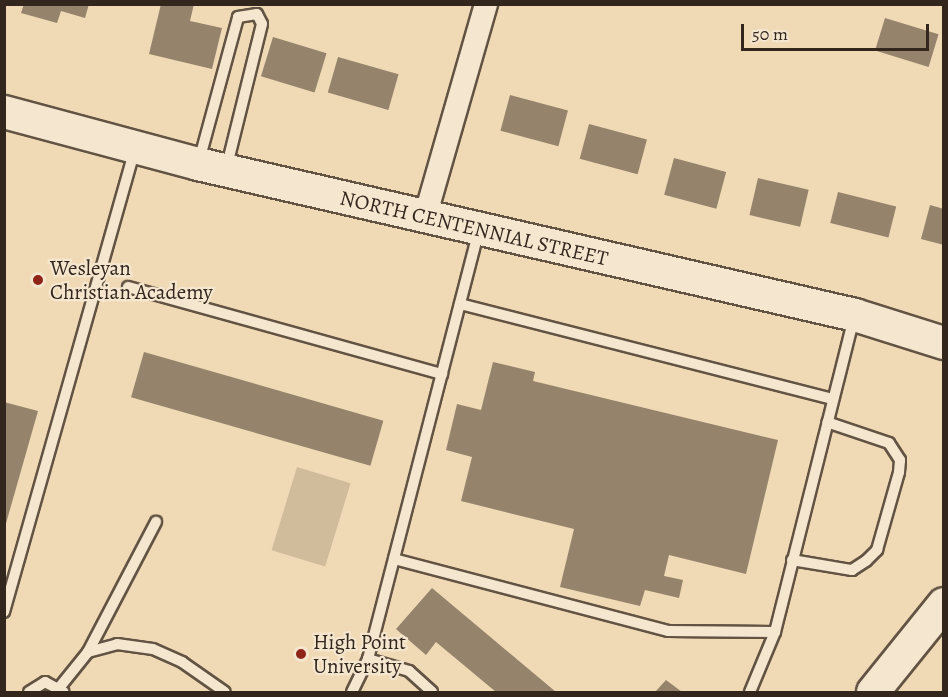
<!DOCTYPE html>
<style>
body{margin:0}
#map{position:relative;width:948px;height:697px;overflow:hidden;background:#f0d9b5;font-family:Alegreya,serif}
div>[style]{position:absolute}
.green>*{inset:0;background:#d0bb9b;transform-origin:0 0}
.building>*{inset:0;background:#95836c;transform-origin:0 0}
.roads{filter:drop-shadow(2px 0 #625343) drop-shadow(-2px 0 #625343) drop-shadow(0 2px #625343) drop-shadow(0 -2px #625343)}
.service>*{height:10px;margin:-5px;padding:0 5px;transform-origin:5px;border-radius:5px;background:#f5e6cf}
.minor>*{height:22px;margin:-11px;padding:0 11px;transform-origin:11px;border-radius:11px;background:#f5e6cf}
.secondary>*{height:32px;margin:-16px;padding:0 16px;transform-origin:16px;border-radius:16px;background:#f5e6cf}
.dots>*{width:16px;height:16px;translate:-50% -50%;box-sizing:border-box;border:3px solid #f5e6cf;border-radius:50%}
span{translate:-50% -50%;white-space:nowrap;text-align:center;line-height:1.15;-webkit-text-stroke:4.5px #f5e6cf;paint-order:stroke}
.street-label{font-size:21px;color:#32261d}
.poi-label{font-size:21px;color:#32261d}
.left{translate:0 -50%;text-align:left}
.frame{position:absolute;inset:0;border:6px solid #32261d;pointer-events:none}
.scale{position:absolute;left:741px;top:24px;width:188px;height:27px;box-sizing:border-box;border:3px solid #32261d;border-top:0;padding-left:8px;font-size:18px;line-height:21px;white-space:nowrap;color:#32261d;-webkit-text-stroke:4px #f5e6cf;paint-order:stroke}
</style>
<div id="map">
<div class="green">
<i style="left:297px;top:467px;width:56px;height:87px;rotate:17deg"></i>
</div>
<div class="building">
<i style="clip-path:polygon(24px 4px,89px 4px,85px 18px,61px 11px,57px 23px,21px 13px)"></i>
<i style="clip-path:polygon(161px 4px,194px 4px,190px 21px,222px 28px,212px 69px,149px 54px)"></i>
<i style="left:885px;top:18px;width:56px;height:34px;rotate:17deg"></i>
<i style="left:273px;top:37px;width:56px;height:41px;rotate:17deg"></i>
<i style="left:338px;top:57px;width:63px;height:37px;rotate:16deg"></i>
<i style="left:510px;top:95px;width:60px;height:37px;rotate:15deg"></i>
<i style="left:589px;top:124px;width:60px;height:36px;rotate:15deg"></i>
<i style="left:674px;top:158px;width:54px;height:38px;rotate:15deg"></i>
<i style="left:758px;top:178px;width:52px;height:38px;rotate:13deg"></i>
<i style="left:838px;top:192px;width:60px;height:32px;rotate:14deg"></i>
<i style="clip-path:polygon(930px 205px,944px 209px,944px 245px,921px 239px)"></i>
<i style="left:144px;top:352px;width:249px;height:47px;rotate:16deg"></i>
<i style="clip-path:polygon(493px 362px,535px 372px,533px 381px,778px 440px,746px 574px,669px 555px,664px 576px,683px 580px,679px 598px,645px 590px,640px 606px,560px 587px,574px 529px,461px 501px,472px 457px,446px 450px,457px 404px,481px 410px)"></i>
<i style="clip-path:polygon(4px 402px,38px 411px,5px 527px,4px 527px)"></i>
<i style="clip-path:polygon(432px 588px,556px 692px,496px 692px,436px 642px,426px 655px,396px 629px)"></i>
<i style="clip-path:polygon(666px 680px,682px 692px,655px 692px)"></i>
</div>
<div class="roads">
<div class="service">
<i style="left:199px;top:161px;width:149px;rotate:-74.8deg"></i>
<i style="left:238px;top:17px;width:19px;rotate:-9deg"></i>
<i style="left:257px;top:14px;width:11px;rotate:63deg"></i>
<i style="left:262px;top:24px;width:149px;rotate:103.9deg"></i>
<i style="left:128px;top:287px;width:326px;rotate:15.5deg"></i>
<i style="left:460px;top:304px;width:385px;rotate:14.3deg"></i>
<i style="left:394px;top:559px;width:283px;rotate:14.7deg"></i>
<i style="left:668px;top:631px;width:107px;rotate:0.5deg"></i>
<i style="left:792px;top:560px;width:61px;rotate:9.5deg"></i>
<i style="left:852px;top:570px;width:17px;rotate:-33deg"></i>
<i style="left:866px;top:561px;width:16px;rotate:-45deg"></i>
<i style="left:877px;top:550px;width:81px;rotate:-74.2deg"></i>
<i style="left:899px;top:472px;width:12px;rotate:-85deg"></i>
<i style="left:900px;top:460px;width:20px;rotate:-123deg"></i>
<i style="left:889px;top:443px;width:65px;rotate:-161.3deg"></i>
<i style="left:4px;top:612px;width:482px;rotate:-74.2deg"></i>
<i style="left:88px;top:652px;width:30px;rotate:-15deg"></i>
<i style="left:117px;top:644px;width:36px;rotate:8deg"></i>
<i style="left:153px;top:649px;width:32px;rotate:24deg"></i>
<i style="left:182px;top:662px;width:52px;rotate:34.9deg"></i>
<i style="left:368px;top:659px;width:43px;rotate:16.3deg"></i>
<i style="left:409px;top:671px;width:31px;rotate:42deg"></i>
<i style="left:59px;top:688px;width:46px;rotate:-51.1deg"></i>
<i style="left:88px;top:652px;width:147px;rotate:-62.4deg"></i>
<i style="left:29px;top:692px;width:19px;rotate:-32deg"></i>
<i style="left:45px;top:682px;width:21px;rotate:28deg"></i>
<i style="left:352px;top:692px;width:37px;rotate:-64deg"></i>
<i style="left:368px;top:659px;width:442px;rotate:-75.5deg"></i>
<i style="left:750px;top:692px;width:65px;rotate:-67.4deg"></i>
<i style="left:775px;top:632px;width:324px;rotate:-75.9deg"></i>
</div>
<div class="minor">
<i style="left:425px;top:217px;width:222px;rotate:-74deg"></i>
</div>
<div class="secondary">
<i style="left:4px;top:112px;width:201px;rotate:15deg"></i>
<i style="left:198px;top:164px;width:674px;rotate:12.94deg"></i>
<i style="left:855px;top:315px;width:93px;rotate:17.5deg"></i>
<i style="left:873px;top:692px;width:113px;rotate:-51.1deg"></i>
</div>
</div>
<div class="dots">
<i style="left:38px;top:280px;background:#8f2418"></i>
<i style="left:301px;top:654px;background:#8f2418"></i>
</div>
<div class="street-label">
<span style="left:474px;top:228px;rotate:13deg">NORTH CENTENNIAL STREET</span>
</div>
<div class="poi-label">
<span class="left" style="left:50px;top:280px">Wesleyan<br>Christian Academy</span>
<span class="left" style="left:313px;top:654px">High Point<br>University</span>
</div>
<div class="frame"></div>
<div class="scale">50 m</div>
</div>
